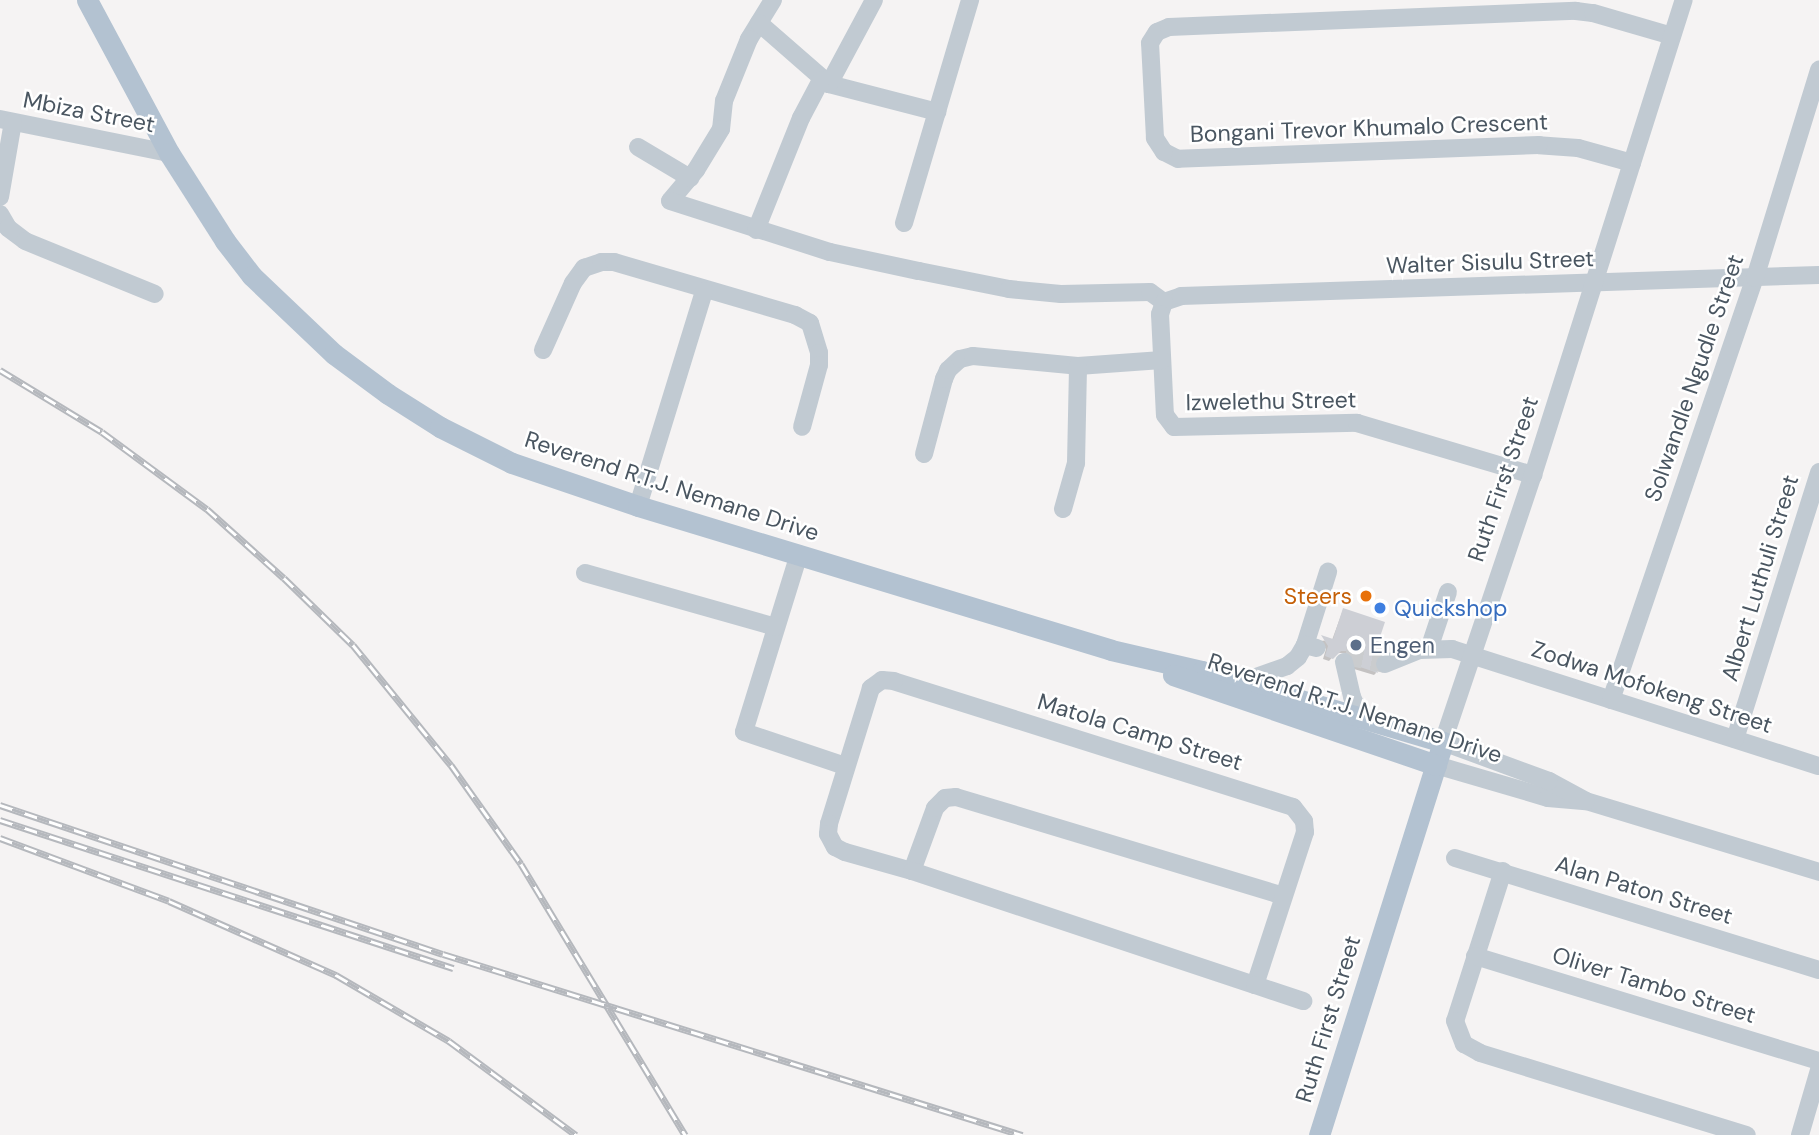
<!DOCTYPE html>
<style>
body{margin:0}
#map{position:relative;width:1819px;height:1135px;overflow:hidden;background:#f5f3f3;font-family:"DM Sans",sans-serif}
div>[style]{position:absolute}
.shadow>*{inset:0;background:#0003}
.building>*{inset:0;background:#cdcfd5}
.minor-tunnel>*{height:18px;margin-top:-9px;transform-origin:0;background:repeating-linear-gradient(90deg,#caccce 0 18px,transparent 0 27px)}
.minor>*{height:18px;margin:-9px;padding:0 9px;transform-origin:9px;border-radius:9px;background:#c1cad2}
.major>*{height:21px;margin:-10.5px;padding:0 10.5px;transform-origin:10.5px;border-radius:10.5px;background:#b3c2d1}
.rail>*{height:7px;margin-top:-3.5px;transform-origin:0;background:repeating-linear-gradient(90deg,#fff 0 13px,#b5b8bd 0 26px);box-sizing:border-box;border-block:2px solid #b5b8bd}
.dots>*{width:19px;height:19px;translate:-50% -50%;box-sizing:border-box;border:4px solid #fff;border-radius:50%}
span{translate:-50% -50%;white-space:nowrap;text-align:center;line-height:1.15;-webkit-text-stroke:5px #fff;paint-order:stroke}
.street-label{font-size:23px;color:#4a5661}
.food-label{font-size:23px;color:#c56008}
.right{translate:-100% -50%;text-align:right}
.shop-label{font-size:23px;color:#366cbe}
.left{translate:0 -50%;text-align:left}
.service-label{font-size:23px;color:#4e5e75}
</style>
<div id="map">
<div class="shadow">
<i style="clip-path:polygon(1343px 610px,1372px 663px,1376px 673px,1374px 675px,1354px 669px,1345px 653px,1336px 653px,1329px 661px,1323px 659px,1326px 649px,1319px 641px,1332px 640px)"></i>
</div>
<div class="building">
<i style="clip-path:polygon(1343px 608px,1385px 622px,1375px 652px,1380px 654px,1374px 663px,1378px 673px,1357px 666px,1348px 651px,1341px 651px,1333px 659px,1325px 656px,1328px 646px,1321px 635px,1333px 639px)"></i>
</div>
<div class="minor-tunnel">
<i style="left:1345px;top:656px;width:41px;rotate:11.3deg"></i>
</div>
<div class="minor">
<i style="left:773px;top:0;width:46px;rotate:121.6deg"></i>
<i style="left:749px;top:39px;width:67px;rotate:112deg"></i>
<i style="left:724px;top:101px;width:28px;rotate:96deg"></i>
<i style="left:721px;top:129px;width:48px;rotate:121.4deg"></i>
<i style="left:696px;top:170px;width:40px;rotate:130deg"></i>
<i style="left:670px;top:201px;width:168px;rotate:17.7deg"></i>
<i style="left:830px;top:252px;width:91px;rotate:12.1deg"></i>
<i style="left:919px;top:271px;width:92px;rotate:11.3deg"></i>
<i style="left:1009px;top:289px;width:52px;rotate:5.5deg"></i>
<i style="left:1061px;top:294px;width:89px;rotate:-1.3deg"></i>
<i style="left:1150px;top:292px;width:17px;rotate:36deg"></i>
<i style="left:759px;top:23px;width:93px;rotate:41.1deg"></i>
<i style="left:829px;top:84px;width:112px;rotate:14.5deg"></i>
<i style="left:829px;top:84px;width:95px;rotate:-61.8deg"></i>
<i style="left:0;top:119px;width:172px;rotate:11.4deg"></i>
<i style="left:638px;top:147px;width:61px;rotate:30.8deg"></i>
<i style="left:1632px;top:163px;width:56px;rotate:-164.5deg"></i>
<i style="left:1578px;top:148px;width:39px;rotate:-176deg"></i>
<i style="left:1539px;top:145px;width:361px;rotate:177.8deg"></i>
<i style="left:1178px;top:159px;width:16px;rotate:-153deg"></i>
<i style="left:1164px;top:152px;width:17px;rotate:-123deg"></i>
<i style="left:1155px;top:138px;width:95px;rotate:-93deg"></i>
<i style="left:1150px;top:43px;width:13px;rotate:-58deg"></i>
<i style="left:1157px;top:32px;width:13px;rotate:-23deg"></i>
<i style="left:1169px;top:27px;width:407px;rotate:-2.3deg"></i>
<i style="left:1576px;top:11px;width:17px;rotate:7deg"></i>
<i style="left:1593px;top:13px;width:82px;rotate:16.2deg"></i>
<i style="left:0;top:197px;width:76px;rotate:-80.2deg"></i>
<i style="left:0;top:214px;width:16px;rotate:60deg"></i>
<i style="left:8px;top:228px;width:21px;rotate:37deg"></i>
<i style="left:25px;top:241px;width:140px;rotate:22.2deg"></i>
<i style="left:904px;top:223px;width:233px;rotate:-73.5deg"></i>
<i style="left:756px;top:230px;width:121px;rotate:-68.1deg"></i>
<i style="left:801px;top:118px;width:43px;rotate:-62.2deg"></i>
<i style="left:1164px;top:302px;width:18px;rotate:-19deg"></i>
<i style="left:1181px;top:296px;width:638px;rotate:-1.89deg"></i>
<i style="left:1164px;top:302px;width:13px;rotate:108deg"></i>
<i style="left:1160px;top:314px;width:101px;rotate:87.2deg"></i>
<i style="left:1165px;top:415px;width:15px;rotate:53deg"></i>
<i style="left:1174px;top:427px;width:183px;rotate:-1.3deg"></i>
<i style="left:1357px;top:423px;width:184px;rotate:16.5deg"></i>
<i style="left:543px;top:350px;width:73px;rotate:-65.9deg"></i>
<i style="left:573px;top:283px;width:19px;rotate:-54deg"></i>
<i style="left:584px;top:268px;width:18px;rotate:-19deg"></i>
<i style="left:601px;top:262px;width:13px"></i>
<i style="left:614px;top:262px;width:189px;rotate:16.3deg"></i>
<i style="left:795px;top:315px;width:17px;rotate:28deg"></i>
<i style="left:810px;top:323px;width:31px;rotate:73deg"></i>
<i style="left:819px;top:353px;width:12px;rotate:90deg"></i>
<i style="left:819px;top:365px;width:64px;rotate:105.3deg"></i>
<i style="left:924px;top:454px;width:78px;rotate:-75.1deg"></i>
<i style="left:944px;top:379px;width:10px;rotate:-66deg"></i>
<i style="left:948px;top:370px;width:16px;rotate:-43deg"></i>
<i style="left:960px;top:359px;width:13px;rotate:-13deg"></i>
<i style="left:973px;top:356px;width:105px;rotate:5.4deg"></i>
<i style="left:1078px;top:366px;width:84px;rotate:-4.1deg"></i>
<i style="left:638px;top:506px;width:225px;rotate:-72.9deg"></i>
<i style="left:1063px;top:509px;width:48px;rotate:-74.2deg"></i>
<i style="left:1076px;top:463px;width:97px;rotate:-88.8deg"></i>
<i style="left:799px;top:554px;width:186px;rotate:107.2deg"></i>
<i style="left:744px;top:732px;width:107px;rotate:18.6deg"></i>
<i style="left:585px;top:573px;width:198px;rotate:15.8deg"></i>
<i style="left:1305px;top:645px;width:77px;rotate:-72.5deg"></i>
<i style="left:1429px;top:649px;width:60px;rotate:-71.6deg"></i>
<i style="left:1344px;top:662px;width:36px;rotate:77deg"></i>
<i style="left:1352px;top:697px;width:23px;rotate:65deg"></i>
<i style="left:1385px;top:664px;width:38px;rotate:-22deg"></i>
<i style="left:1420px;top:650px;width:32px;rotate:-2deg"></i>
<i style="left:1452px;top:649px;width:385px;rotate:17.7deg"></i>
<i style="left:1242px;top:682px;width:48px;rotate:-19.6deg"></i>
<i style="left:1287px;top:666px;width:14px;rotate:-39deg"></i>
<i style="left:1298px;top:657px;width:14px;rotate:-60deg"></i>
<i style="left:1305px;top:645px;width:12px;rotate:14deg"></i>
<i style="left:1611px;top:700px;width:446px;rotate:-71.2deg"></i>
<i style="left:1755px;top:278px;width:218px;rotate:-72.9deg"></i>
<i style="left:1735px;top:739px;width:280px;rotate:-72.5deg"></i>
<i style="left:1436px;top:765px;width:117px;rotate:16.4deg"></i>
<i style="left:1548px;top:798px;width:38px;rotate:5deg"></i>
<i style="left:1586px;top:801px;width:244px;rotate:16.9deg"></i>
<i style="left:1586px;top:801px;width:42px;rotate:-151.6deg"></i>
<i style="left:1549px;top:781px;width:113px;rotate:-159.8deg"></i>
<i style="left:1443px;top:742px;width:282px;rotate:-71.4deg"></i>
<i style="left:1533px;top:475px;width:498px;rotate:-72.4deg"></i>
<i style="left:1455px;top:858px;width:381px;rotate:17.1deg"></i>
<i style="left:912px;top:871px;width:67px;rotate:-69.9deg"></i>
<i style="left:935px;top:808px;width:14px;rotate:-45deg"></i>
<i style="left:945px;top:798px;width:11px;rotate:-5deg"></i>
<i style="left:956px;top:797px;width:342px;rotate:16.8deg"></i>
<i style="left:1503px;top:871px;width:157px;rotate:107.7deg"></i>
<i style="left:1455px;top:1021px;width:25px;rotate:69deg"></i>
<i style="left:1464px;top:1044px;width:18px;rotate:29deg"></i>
<i style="left:1480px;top:1053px;width:279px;rotate:17.1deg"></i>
<i style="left:1475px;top:956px;width:360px;rotate:17deg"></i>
<i style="left:1255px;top:985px;width:161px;rotate:-71.9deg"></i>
<i style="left:1305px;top:832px;width:11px;rotate:-95deg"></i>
<i style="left:1304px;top:821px;width:18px;rotate:-128deg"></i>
<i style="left:1293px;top:807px;width:418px;rotate:-162.5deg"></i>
<i style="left:894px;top:681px;width:12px;rotate:-175deg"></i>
<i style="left:882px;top:680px;width:14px;rotate:144deg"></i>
<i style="left:871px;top:688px;width:142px;rotate:107.2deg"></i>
<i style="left:829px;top:824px;width:10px;rotate:96deg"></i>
<i style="left:828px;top:834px;width:15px;rotate:62deg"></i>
<i style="left:835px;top:847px;width:11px;rotate:27deg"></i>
<i style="left:845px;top:852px;width:70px;rotate:15.8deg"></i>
<i style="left:912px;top:871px;width:361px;rotate:18.4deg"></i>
<i style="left:1255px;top:985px;width:51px;rotate:18.4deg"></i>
<i style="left:1800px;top:1135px;width:68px;rotate:-73.7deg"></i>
</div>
<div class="major">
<i style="left:87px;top:0;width:174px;rotate:61.8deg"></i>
<i style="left:169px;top:153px;width:104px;rotate:57.5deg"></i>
<i style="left:225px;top:241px;width:44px;rotate:52.4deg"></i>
<i style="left:252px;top:276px;width:113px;rotate:43.6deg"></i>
<i style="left:334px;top:354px;width:67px;rotate:36.5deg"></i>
<i style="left:388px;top:394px;width:62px;rotate:32.4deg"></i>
<i style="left:440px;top:427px;width:80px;rotate:26.6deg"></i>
<i style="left:512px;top:463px;width:133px;rotate:18.8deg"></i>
<i style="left:638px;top:506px;width:494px;rotate:16.9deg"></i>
<i style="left:1111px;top:650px;width:93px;rotate:13deg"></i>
<i style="left:1202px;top:671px;width:251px;rotate:16.4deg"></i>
<i style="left:1443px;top:742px;width:412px;rotate:107.5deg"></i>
<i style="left:1173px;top:675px;width:278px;rotate:18.9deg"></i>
</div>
<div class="rail">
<i style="left:0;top:370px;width:119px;rotate:31.3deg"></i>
<i style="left:102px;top:432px;width:130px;rotate:36.3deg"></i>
<i style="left:207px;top:509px;width:103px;rotate:41.9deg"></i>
<i style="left:284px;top:578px;width:96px;rotate:44.2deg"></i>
<i style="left:353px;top:645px;width:155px;rotate:50.8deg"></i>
<i style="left:451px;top:765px;width:121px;rotate:54.7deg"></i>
<i style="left:521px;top:864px;width:317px;rotate:58.8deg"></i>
<i style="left:0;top:805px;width:467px;rotate:18.6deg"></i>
<i style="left:443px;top:954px;width:607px;rotate:17.36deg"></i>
<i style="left:0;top:820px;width:477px;rotate:18.1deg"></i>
<i style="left:0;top:838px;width:180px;rotate:20.4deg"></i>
<i style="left:169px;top:901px;width:183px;rotate:23.9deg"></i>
<i style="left:336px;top:975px;width:131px;rotate:30.3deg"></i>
<i style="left:449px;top:1041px;width:158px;rotate:36.5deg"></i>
</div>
<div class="dots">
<i style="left:1366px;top:596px;background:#e8710a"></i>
<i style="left:1380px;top:608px;background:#3f7fe0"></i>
<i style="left:1356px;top:645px;background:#5c6f8a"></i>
</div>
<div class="street-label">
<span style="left:89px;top:112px;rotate:11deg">Mbiza Street</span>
<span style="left:1369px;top:128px;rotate:-2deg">Bongani Trevor Khumalo Crescent</span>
<span style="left:1490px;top:262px;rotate:-2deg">Walter Sisulu Street</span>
<span style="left:1694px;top:378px;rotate:-71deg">Solwandle Ngudle Street</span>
<span style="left:1271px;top:401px;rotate:-1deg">Izwelethu Street</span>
<span style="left:1503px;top:479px;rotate:-71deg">Ruth First Street</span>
<span style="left:672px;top:486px;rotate:18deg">Reverend R.T.J. Nemane Drive</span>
<span style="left:1760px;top:578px;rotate:-73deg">Albert Luthuli Street</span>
<span style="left:1652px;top:687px;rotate:18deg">Zodwa Mofokeng Street</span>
<span style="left:1355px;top:708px;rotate:18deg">Reverend R.T.J. Nemane Drive</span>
<span style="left:1140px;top:732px;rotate:17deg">Matola Camp Street</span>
<span style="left:1644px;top:890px;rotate:17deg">Alan Paton Street</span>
<span style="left:1654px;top:985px;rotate:17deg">Oliver Tambo Street</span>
<span style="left:1328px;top:1019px;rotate:-73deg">Ruth First Street</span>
</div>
<div class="food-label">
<span class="right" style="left:1352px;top:596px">Steers</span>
</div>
<div class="shop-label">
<span class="left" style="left:1394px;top:608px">Quickshop</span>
</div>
<div class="service-label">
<span class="left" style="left:1370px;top:645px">Engen</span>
</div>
</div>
